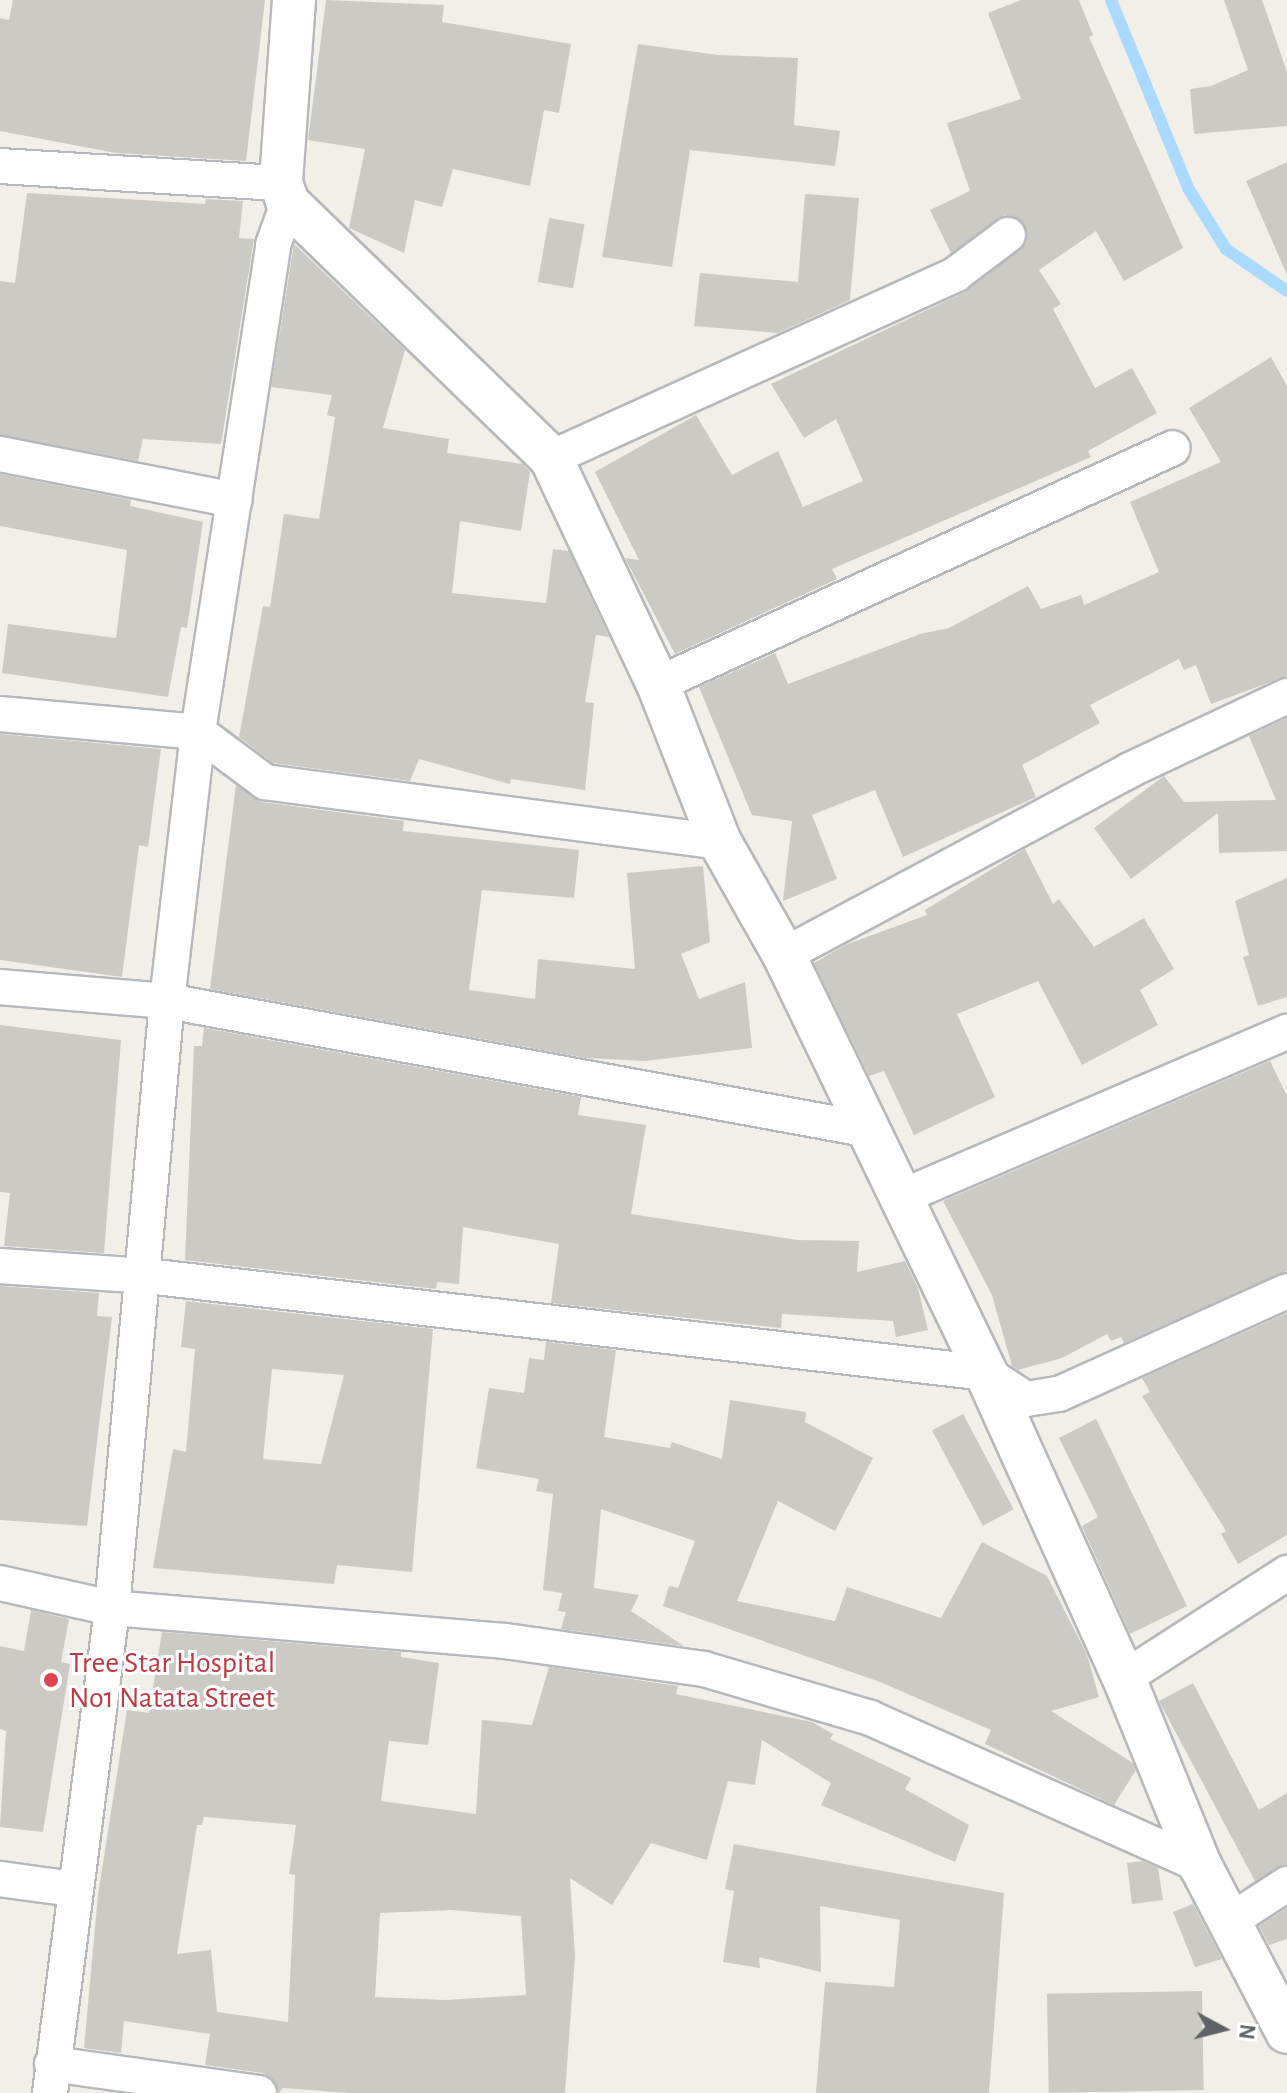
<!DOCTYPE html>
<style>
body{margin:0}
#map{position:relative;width:1287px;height:2093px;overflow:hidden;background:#f1efe8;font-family:"Alegreya Sans",sans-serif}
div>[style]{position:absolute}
.stream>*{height:12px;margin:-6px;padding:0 6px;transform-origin:6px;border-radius:6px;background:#aadaff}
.building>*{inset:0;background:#cccac5;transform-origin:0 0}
.roads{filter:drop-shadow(2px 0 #b5b8bc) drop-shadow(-2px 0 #b5b8bc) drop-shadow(0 2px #b5b8bc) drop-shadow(0 -2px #b5b8bc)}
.minor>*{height:34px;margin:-17px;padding:0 17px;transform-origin:17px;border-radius:17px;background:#fff}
.tertiary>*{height:42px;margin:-21px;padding:0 21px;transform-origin:21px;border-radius:21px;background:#fff}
.dots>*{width:22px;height:22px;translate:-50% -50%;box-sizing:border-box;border:4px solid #fff;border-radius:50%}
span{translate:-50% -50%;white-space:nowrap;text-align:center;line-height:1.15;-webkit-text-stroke:6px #fff;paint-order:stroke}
.health-label{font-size:30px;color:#be3a42}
.left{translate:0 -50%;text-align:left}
.north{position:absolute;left:1183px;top:1989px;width:80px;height:80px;-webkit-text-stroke:6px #fff;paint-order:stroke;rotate:97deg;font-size:22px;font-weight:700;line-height:32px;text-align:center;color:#5f6368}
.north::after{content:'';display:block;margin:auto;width:28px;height:36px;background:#5f6368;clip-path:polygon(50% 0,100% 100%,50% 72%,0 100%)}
</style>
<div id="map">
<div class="stream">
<i style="left:1111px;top:0;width:203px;rotate:67.7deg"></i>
<i style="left:1188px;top:188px;width:72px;rotate:58.1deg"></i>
<i style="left:1226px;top:249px;width:74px;rotate:34.5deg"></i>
</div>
<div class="building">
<i style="clip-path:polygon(13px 0,265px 0,246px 161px,116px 153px,0 131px,0 18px,9px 20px)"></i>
<i style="clip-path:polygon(326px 0,444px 5px,442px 22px,571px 44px,559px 113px,544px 110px,530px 186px,453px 169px,442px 207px,415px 200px,404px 253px,349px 228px,365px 149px,308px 140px)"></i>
<i style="clip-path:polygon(1021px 0,1079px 0,1093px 35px,1089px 37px,1183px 248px,1124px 281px,1096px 231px,1039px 270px,1061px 304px,1053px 309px,1095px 388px,1132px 368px,1157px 413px,1088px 451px,1091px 457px,832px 569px,837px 579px,675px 654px,625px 558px,639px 560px,595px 472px,696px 415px,732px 475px,778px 451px,803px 507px,863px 481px,836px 419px,804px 438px,771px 384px,965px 292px,1026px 244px,1023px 222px,1005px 215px,951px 253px,930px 210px,970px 191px,947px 123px,1021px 99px,988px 13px)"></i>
<i style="clip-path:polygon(1224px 0,1262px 0,1287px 72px,1287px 126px,1194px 134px,1190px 89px,1211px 86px,1248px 70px)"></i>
<i style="clip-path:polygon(638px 44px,718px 55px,798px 58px,794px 125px,840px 131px,835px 166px,690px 150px,672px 267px,602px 257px)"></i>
<i style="clip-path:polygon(1287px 162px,1287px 275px,1246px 181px)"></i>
<i style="clip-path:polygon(27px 193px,205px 204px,206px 199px,243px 201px,239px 238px,254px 239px,221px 444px,143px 439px,138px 461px,0 435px,0 281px,15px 283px)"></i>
<i style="clip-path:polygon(805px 194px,859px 198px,850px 300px,778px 333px,694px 326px,700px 273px,798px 282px)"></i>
<i style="left:549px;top:218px;width:36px;height:65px;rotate:10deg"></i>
<i style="clip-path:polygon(294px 244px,405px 350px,383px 428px,449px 439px,447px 453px,523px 464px,530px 472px,521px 531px,460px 521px,452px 593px,546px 603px,553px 549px,569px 551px,609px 637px,596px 635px,585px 702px,594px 703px,585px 790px,511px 779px,510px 784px,419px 759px,410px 781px,273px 763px,239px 737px,263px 606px,270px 607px,284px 514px,319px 519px,335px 417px,327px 415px,332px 395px,271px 387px)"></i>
<i style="clip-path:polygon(1271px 357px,1287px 386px,1287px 676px,1211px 704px,1196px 665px,1184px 670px,1179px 659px,1090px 705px,1100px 723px,1022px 765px,1036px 797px,903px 857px,875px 790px,812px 815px,837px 879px,783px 901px,792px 821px,752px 815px,699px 687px,775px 653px,788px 684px,920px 634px,949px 628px,1028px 586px,1041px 609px,1081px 595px,1084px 605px,1159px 572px,1130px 502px,1221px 462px,1189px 408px)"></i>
<i style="clip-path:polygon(0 474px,131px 500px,130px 506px,203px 522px,187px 628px,181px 627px,168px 697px,2px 673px,8px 624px,116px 638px,127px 550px,0 526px)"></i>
<i style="clip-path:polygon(1287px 718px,1287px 851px,1219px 853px,1218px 813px,1131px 879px,1094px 828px,1164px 776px,1184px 802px,1276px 800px,1249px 736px)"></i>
<i style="clip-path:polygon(0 734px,161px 749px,148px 847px,139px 845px,122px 977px,0 960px)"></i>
<i style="clip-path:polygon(236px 785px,262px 802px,404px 821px,403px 831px,579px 850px,574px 898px,482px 890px,469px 990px,535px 999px,538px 959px,635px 969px,627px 873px,703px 866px,710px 942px,681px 954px,699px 999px,745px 982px,752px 1048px,645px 1061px,586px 1058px,210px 989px)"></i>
<i style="clip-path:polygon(1025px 849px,1053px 904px,1059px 899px,1094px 947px,1144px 918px,1174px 969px,1140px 990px,1158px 1025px,1082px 1065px,1038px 981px,957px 1014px,995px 1097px,914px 1135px,884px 1071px,869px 1076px,814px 963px,845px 945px,927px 915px,925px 910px)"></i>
<i style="clip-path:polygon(1287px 878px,1287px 997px,1258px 1006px,1243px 957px,1249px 955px,1235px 901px)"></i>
<i style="clip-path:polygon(0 1025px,121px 1040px,104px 1253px,4px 1246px,10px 1193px,0 1192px)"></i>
<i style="clip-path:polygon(204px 1028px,581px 1097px,578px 1115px,646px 1125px,631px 1214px,798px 1240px,859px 1241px,857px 1272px,905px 1261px,918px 1288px,928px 1330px,896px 1337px,893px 1321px,782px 1314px,781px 1328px,551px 1303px,559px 1244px,463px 1227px,459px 1284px,437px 1282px,436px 1289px,185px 1260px,194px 1046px,202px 1046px)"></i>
<i style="clip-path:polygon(1270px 1061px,1287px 1096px,1287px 1271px,1124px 1343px,1121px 1337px,1111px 1341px,1107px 1334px,1062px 1358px,1018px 1370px,1012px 1366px,992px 1295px,943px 1201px)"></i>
<i style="clip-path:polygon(0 1286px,99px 1293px,97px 1316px,112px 1317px,87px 1526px,0 1520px)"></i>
<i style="clip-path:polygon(evenodd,186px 1301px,433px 1329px,412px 1572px,337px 1565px,334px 1584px,153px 1568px,173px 1449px,186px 1452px,195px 1349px,181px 1347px,186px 1301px,272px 1369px,344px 1375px,321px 1464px,263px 1459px,272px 1369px)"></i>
<i style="clip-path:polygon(1287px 1313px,1287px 1535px,1238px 1564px,1221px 1534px,1226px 1531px,1142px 1396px,1150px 1392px,1142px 1378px)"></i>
<i style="clip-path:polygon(546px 1342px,616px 1350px,604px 1437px,670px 1448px,672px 1442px,722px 1459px,730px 1400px,806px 1412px,805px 1422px,873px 1458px,835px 1531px,778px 1501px,737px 1601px,835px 1621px,847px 1587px,941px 1618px,982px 1542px,1047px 1576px,1087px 1655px,1099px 1697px,1051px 1711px,1133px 1763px,1136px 1770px,1114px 1805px,985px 1744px,991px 1730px,880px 1682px,663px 1606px,669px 1586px,678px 1588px,695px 1541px,601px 1509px,594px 1588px,639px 1595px,631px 1611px,684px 1646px,561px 1629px,566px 1612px,558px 1611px,562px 1593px,543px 1590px,553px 1494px,536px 1491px,539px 1479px,476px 1468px,489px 1388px,524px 1393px,529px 1358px,544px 1360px)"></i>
<i style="left:963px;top:1414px;width:108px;height:35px;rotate:62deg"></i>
<i style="clip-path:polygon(1096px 1419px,1187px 1606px,1130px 1634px,1082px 1526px,1098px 1517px,1059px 1438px)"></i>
<i style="clip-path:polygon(31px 1610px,69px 1619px,61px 1662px,70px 1664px,43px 1832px,0 1827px,6px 1731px,0 1729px,0 1646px,24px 1651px)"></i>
<i style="clip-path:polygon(evenodd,162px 1632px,401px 1652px,401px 1657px,439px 1663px,428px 1745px,389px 1741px,381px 1801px,476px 1814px,482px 1720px,532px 1725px,549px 1667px,678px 1686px,676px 1694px,812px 1722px,833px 1734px,830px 1739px,911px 1778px,905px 1789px,969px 1825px,955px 1862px,821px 1805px,831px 1783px,762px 1740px,755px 1785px,728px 1781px,707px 1860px,651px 1843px,612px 1905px,570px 1878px,575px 1956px,565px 2093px,350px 2093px,283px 2088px,279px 2093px,272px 2078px,263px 2073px,205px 2065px,210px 2034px,124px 2021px,121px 2053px,84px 2048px,98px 1895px,127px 1710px,149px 1713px,162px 1632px,204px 1817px,296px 1825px,289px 1874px,295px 1875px,288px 2022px,217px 2012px,211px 1950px,177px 1954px,197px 1825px,202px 1825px,204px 1817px,162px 1632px,451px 1910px,521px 1916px,526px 1995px,445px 2000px,375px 1997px,380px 1913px,451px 1910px)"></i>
<i style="clip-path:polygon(1193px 1683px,1259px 1810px,1287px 1793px,1287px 1864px,1240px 1890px,1255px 1881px,1159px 1701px)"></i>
<i style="clip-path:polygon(734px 1844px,1004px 1893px,989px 2093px,816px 2093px,825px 1982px,894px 1987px,900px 1920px,820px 1906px,821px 1972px,759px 1957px,760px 1968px,723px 1962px,734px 1891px,725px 1889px)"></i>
<i style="clip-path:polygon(1142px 1861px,1158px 1868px,1163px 1900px,1132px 1904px,1127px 1863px)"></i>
<i style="clip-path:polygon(1193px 1904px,1222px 1959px,1195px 1967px,1173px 1912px)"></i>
<i style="clip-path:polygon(1287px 1908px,1287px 1939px,1269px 1945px,1259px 1926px)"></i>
<i style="left:1202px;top:1991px;width:99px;height:155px;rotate:89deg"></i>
</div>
<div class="roads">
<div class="minor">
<i style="left:0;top:166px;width:282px;rotate:3.5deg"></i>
<i style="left:0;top:454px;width:239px;rotate:11.1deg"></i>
<i style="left:551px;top:458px;width:445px;rotate:-24.4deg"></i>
<i style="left:956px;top:274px;width:65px;rotate:-36.9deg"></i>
<i style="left:658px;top:684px;width:566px;rotate:-24.62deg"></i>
<i style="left:0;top:714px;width:199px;rotate:5.2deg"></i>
<i style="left:198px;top:732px;width:84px;rotate:36.7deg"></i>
<i style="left:265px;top:782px;width:459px;rotate:7.5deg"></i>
<i style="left:784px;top:955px;width:392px;rotate:-28.1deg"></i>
<i style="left:1130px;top:770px;width:174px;rotate:-25.2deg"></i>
<i style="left:0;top:987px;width:168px;rotate:4.8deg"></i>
<i style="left:167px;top:1001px;width:715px;rotate:10.4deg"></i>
<i style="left:899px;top:1198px;width:422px;rotate:-23.2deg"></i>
<i style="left:0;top:1266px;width:147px;rotate:3.9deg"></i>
<i style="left:147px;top:1276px;width:845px;rotate:6.59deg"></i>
<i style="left:986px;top:1373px;width:48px;rotate:33deg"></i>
<i style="left:1026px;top:1399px;width:33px;rotate:-9deg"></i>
<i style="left:1059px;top:1394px;width:250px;rotate:-24.3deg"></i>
<i style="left:0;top:1583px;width:115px;rotate:12.6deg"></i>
<i style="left:112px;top:1608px;width:394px;rotate:4.8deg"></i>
<i style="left:505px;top:1641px;width:201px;rotate:8deg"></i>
<i style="left:704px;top:1669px;width:173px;rotate:16.4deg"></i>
<i style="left:870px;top:1718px;width:361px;rotate:24deg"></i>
<i style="left:1124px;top:1678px;width:194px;rotate:-32.8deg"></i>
<i style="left:0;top:1879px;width:74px;rotate:7.8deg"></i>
<i style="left:1230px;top:1921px;width:68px;rotate:-33deg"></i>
<i style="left:52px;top:2064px;width:209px;rotate:8deg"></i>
<i style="left:50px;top:2093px;width:489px;rotate:-82.7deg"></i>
<i style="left:112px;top:1608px;width:609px;rotate:-84.82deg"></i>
<i style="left:167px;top:1001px;width:271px;rotate:-83.4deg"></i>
<i style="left:198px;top:732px;width:493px;rotate:-81.2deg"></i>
<i style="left:273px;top:245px;width:45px;rotate:-70.3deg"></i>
</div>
<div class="tertiary">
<i style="left:294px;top:0;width:183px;rotate:94.1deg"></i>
<i style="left:281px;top:183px;width:21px;rotate:71deg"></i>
<i style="left:288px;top:203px;width:366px;rotate:44.1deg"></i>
<i style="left:551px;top:458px;width:250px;rotate:64.7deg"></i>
<i style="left:658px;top:684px;width:170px;rotate:68.6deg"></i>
<i style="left:720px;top:842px;width:130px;rotate:60.5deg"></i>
<i style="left:784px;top:955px;width:464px;rotate:64.2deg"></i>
<i style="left:986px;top:1373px;width:335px;rotate:65.7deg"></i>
<i style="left:1124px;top:1678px;width:202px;rotate:67.9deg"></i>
<i style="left:1200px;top:1865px;width:188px;rotate:62.5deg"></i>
</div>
</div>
<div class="dots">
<i style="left:51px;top:1680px;background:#e0444e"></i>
</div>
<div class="health-label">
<span class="left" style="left:69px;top:1680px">Tree Star Hospital<br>No1 Natata Street</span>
</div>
<div class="north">N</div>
</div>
